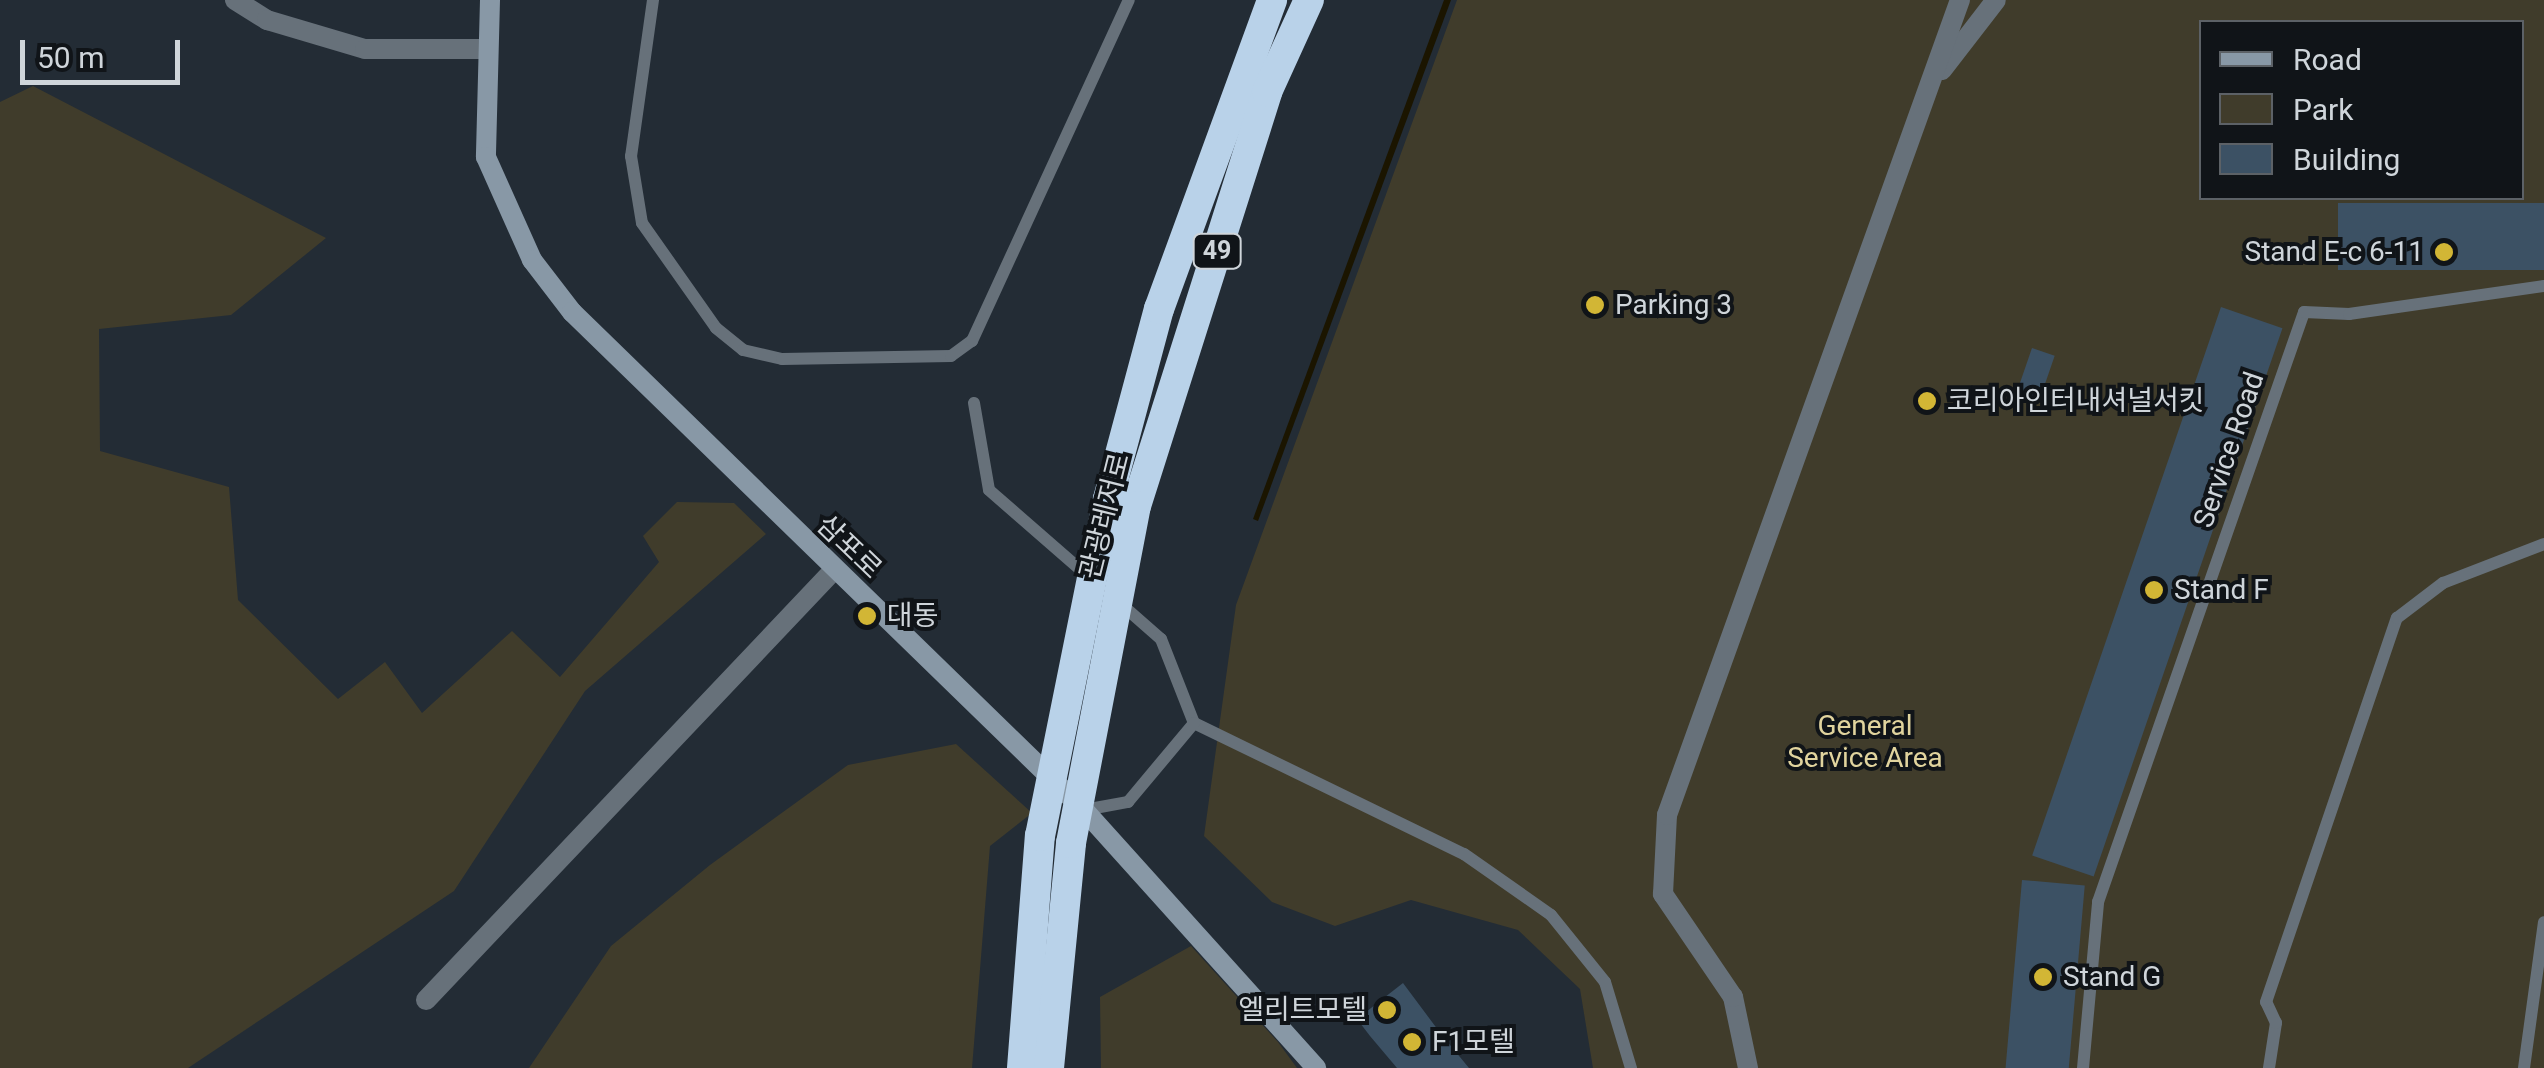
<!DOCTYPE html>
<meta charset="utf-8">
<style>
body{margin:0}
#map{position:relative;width:2544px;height:1068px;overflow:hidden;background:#232c35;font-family:Roboto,"Noto Sans KR",sans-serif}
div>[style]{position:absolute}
.green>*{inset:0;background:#403c2b}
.water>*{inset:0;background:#1b1500}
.building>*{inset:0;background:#3c5164;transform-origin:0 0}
.lane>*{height:12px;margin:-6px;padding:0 6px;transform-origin:6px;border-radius:6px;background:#67717a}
.street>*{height:20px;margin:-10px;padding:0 10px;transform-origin:10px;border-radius:10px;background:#67717a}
.secondary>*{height:20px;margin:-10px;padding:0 10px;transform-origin:10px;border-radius:10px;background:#8898a6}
.highway>*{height:30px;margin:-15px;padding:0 15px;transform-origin:15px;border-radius:15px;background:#b9d2e9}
.highway-bridge>*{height:30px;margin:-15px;padding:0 15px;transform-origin:15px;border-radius:15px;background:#b9d2e9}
.dots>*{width:28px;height:28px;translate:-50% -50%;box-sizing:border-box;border:5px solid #101418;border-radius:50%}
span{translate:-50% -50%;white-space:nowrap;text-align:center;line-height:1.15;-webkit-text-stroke:8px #101418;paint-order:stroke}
.shield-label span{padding:2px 8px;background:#101418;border:2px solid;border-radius:8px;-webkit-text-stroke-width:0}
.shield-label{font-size:25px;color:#cfd5da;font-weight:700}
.poi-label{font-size:28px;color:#cfd5da}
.right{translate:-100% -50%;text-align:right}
.left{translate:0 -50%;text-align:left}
.street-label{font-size:28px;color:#cfd5da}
.park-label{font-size:28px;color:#e1d49e}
.legend{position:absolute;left:2199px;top:20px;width:325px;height:180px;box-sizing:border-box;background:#101418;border:2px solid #5c6166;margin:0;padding:12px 18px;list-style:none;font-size:30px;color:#cfd5da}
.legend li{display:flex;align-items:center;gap:20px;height:50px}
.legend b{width:50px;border:2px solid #5c6166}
.scale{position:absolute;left:20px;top:40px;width:160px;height:45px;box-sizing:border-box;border:5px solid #cfd5da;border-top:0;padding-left:12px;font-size:30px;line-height:35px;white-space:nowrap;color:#cfd5da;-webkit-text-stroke:8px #101418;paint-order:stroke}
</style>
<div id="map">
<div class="green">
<i style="clip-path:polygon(evenodd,1457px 0,2544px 0,2544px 1068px,1593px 1068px,1580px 989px,1518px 930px,1411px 900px,1335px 926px,1272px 902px,1204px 836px,1236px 605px,1457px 0,2202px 22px,2522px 22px,2522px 198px,2202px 198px,2202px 22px)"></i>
<i style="clip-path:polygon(33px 86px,326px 238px,231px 315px,99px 329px,100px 451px,229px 487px,238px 600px,338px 699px,385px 662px,422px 713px,512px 631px,560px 677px,659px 562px,643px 536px,677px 502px,734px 503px,766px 534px,585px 691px,454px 891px,188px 1068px,0 1068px,0 102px)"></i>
<i style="clip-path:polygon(956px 744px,1032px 813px,990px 846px,972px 1068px,529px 1068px,611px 946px,710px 865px,848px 765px)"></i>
<i style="clip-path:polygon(1191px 946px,1278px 1042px,1297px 1068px,1101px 1068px,1100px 997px)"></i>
</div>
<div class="water">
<i style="clip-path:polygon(1444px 0,1451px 0,1258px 521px,1253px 519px)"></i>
</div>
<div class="building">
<i style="left:2544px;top:203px;width:67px;height:206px;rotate:90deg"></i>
<i style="left:2221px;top:307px;width:65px;height:580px;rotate:19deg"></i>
<i style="left:2032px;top:348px;width:24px;height:51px;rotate:19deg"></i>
<i style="left:2022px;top:880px;width:63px;height:189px;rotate:5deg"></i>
<i style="clip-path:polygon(1403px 983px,1441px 1034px,1469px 1068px,1397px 1068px,1370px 1036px,1357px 1019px)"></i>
</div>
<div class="lane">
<i style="left:653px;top:0;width:158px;rotate:98deg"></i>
<i style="left:631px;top:156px;width:68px;rotate:80.7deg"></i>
<i style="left:642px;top:223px;width:128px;rotate:54.8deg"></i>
<i style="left:716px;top:328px;width:35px;rotate:39deg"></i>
<i style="left:743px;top:350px;width:40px;rotate:13deg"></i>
<i style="left:782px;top:359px;width:169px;rotate:-1deg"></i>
<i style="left:951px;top:356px;width:26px;rotate:-36deg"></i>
<i style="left:972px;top:341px;width:375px;rotate:-65.3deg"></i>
<i style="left:974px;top:403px;width:88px;rotate:80.2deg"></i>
<i style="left:989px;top:490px;width:134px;rotate:41.1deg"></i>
<i style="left:1121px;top:604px;width:53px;rotate:41.2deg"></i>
<i style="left:1161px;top:639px;width:90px;rotate:68.6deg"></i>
<i style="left:1194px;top:723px;width:300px;rotate:25.9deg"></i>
<i style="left:1464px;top:854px;width:106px;rotate:35deg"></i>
<i style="left:1551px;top:915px;width:86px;rotate:51.1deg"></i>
<i style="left:1605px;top:982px;width:90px;rotate:73.2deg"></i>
<i style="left:1084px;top:810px;width:45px;rotate:-10.3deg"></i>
<i style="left:1128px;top:802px;width:103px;rotate:-50.1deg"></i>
<i style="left:2083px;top:1068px;width:167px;rotate:-84.8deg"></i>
<i style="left:2098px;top:902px;width:625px;rotate:-70.75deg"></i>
<i style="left:2304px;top:312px;width:45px;rotate:2.5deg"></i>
<i style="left:2349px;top:314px;width:197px;rotate:-8.2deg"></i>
<i style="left:2269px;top:1068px;width:46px;rotate:-81.2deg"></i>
<i style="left:2276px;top:1023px;width:23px;rotate:-115deg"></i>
<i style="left:2266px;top:1002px;width:406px;rotate:-71.2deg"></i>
<i style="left:2397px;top:618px;width:58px;rotate:-37.3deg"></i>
<i style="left:2443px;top:583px;width:108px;rotate:-21.1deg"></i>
<i style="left:2524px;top:1068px;width:147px;rotate:-82.2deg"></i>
</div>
<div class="street">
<i style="left:235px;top:0;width:38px;rotate:32deg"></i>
<i style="left:267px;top:20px;width:102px;rotate:16.5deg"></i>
<i style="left:365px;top:49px;width:117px"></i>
<i style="left:1942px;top:70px;width:88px;rotate:-52.4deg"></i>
<i style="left:426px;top:1000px;width:591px;rotate:-46.51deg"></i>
<i style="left:1748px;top:1068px;width:73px;rotate:-101.9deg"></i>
<i style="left:1733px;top:997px;width:125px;rotate:-124.2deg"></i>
<i style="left:1663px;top:894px;width:79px;rotate:-87.1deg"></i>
<i style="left:1667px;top:815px;width:866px;rotate:-70.23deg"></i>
</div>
<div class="secondary">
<i style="left:490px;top:0;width:157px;rotate:91.5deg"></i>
<i style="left:486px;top:157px;width:113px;rotate:65.9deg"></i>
<i style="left:532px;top:260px;width:66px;rotate:52.4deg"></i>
<i style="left:572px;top:312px;width:714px;rotate:44.21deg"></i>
<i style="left:1084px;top:810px;width:347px;rotate:48deg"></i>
</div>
<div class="highway">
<i style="left:1108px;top:499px;width:197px;rotate:-75deg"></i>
<i style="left:1159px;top:309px;width:329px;rotate:-69.9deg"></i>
<i style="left:1136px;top:506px;width:434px;rotate:-72.4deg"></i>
<i style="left:1267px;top:92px;width:101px;rotate:-65.5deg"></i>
<i style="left:1022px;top:1068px;width:233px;rotate:-85.6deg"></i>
<i style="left:1049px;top:1068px;width:226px;rotate:-84.4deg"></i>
</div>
<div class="highway-bridge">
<i style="left:1040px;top:836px;width:344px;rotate:-78.6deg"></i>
<i style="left:1071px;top:843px;width:343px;rotate:-79.1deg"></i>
</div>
<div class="dots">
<i style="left:2444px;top:252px;background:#d2b635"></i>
<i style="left:1595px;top:305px;background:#d2b635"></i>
<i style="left:1927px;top:401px;background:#d2b635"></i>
<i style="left:2154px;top:590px;background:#d2b635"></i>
<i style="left:867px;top:616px;background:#d2b635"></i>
<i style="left:2043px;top:977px;background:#d2b635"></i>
<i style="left:1387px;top:1010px;background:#d2b635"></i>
<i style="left:1412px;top:1042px;background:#d2b635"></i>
</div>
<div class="shield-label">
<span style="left:1217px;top:251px">49</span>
</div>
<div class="poi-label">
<span class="right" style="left:2424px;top:252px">Stand E-c 6-11</span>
<span class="left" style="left:1615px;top:305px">Parking 3</span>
<span class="left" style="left:1947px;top:401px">코리아인터내셔널서킷</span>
<span class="left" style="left:2174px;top:590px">Stand F</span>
<span class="left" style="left:887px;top:616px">대동</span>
<span class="left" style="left:2063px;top:977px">Stand G</span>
<span class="right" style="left:1367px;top:1010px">엘리트모텔</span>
<span class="left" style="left:1432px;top:1042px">F1모텔</span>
</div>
<div class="street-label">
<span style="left:2229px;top:450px;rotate:-71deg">Service Road</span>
<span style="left:1105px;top:516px;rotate:-76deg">관광레저로</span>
<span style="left:849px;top:547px;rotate:44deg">삼포로</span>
</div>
<div class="park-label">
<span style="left:1865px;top:742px">General<br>Service Area</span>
</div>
<ul class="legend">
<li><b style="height:12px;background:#8898a6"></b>Road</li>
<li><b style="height:28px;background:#403c2b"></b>Park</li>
<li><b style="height:28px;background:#3c5164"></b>Building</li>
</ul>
<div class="scale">50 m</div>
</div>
